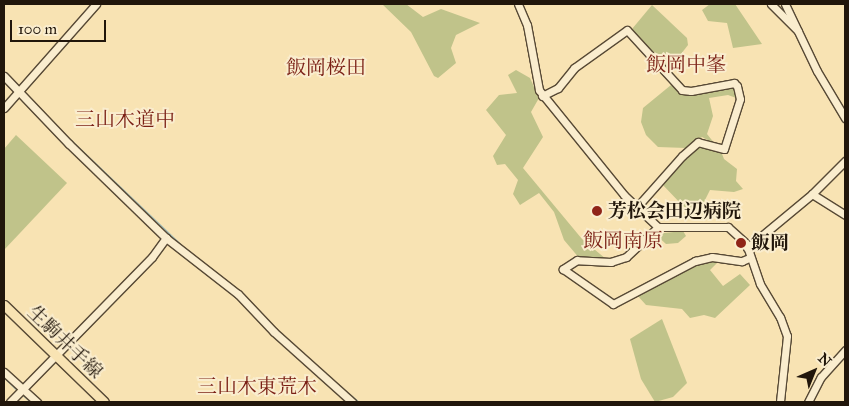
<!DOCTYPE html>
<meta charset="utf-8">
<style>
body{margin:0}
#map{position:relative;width:849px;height:406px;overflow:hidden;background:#f8e3b3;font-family:"IM FELL Great Primer","Noto Serif JP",serif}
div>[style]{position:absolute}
.green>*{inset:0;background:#c0c38a}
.stream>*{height:2px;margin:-1px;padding:0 1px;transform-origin:1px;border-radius:1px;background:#a0bcb6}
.roads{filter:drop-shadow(1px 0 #574935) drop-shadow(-1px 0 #574935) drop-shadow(0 1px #574935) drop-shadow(0 -1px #574935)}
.minor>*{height:7px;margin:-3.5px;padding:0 3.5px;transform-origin:3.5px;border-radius:3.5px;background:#faedce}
.major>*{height:9px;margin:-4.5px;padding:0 4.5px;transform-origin:4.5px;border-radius:4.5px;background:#f8e3b3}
.dots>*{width:14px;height:14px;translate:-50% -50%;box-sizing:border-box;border:2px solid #faedce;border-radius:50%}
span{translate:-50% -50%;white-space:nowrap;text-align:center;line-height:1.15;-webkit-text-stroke:4px #faedce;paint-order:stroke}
.poi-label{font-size:19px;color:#21160b;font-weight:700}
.left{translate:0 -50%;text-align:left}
.street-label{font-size:19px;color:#21160b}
.neighbourhood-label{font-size:20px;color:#7a1f14}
.frame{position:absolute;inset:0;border:5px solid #21160b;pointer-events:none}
.north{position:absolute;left:789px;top:346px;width:50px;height:50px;-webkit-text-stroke:4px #faedce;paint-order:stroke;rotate:44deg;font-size:14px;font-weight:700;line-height:20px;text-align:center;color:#21160b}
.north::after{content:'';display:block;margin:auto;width:18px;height:22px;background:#21160b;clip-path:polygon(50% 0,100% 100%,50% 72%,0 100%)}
.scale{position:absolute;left:10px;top:20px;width:96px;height:22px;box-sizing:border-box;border:2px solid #21160b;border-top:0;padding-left:6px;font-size:15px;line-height:18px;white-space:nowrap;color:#21160b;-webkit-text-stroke:4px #faedce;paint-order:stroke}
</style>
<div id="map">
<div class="green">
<i style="clip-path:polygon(382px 4px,406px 4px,423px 17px,441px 9px,480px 23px,456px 35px,451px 48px,456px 63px,438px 78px,434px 76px,411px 32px)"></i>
<i style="clip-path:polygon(710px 4px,735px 4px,762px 44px,733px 48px,727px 23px,708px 21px,702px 10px)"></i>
<i style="clip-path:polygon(652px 5px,687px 38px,688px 45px,667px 72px,632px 29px)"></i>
<i style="clip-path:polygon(516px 70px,530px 78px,539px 98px,531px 112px,543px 137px,523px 168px,582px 239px,606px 259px,580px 259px,564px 240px,554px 212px,539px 193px,520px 205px,513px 194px,518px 180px,505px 164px,497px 165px,493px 156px,506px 135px,486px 110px,499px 95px,517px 93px,508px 75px)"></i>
<i style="clip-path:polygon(671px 85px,684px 94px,733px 87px,737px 90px,739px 99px,728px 95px,709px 98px,713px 116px,707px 134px,715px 144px,702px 137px,686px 148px,658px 147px,646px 135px,641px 122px,643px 108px)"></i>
<i style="clip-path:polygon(16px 135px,67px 183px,4px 250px,4px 149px)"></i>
<i style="clip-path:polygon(699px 144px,722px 154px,724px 159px,737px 169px,736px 181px,743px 189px,734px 192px,710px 190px,698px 214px,683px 206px,661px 183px)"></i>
<i style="clip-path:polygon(683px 231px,686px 236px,678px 243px,666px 244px,655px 234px)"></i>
<i style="clip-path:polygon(711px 260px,719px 261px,710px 270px,723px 286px,740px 274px,750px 285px,715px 318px,704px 315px,690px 318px,682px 309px,646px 305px,637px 295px,674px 275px)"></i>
<i style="clip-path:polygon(662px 319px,687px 383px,673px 397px,655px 402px,641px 379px,630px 339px)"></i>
</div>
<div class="stream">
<i style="left:64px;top:134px;width:160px;rotate:43.5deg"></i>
<i style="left:4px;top:377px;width:20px;rotate:45deg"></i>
<i style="left:338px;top:385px;width:26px;rotate:40deg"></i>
<i style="left:22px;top:394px;width:12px;rotate:42deg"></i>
</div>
<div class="roads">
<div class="minor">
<i style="left:518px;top:4px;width:23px;rotate:67deg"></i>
<i style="left:527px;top:25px;width:66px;rotate:79.5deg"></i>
<i style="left:539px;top:90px;width:135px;rotate:51deg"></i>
<i style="left:624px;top:195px;width:47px;rotate:43.3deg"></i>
<i style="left:658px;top:227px;width:70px"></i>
<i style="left:728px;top:227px;width:24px;rotate:42deg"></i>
<i style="left:746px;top:243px;width:43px;rotate:71.1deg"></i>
<i style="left:760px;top:284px;width:39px;rotate:59deg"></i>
<i style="left:780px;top:317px;width:20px;rotate:70deg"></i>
<i style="left:787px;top:336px;width:66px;rotate:96.1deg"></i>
<i style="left:771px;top:4px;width:38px;rotate:45deg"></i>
<i style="left:785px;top:4px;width:74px;rotate:64.5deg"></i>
<i style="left:817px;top:71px;width:55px;rotate:59.2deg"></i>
<i style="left:4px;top:76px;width:94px;rotate:46.3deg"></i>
<i style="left:69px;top:144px;width:135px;rotate:44.1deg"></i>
<i style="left:166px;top:238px;width:91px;rotate:37.9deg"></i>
<i style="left:238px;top:294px;width:52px;rotate:46.5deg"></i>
<i style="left:274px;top:332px;width:105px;rotate:41.9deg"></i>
<i style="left:542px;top:96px;width:18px;rotate:-27deg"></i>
<i style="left:558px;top:88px;width:26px;rotate:-51deg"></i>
<i style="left:574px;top:68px;width:65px;rotate:-35.6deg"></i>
<i style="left:627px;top:30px;width:81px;rotate:47.5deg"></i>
<i style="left:682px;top:90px;width:9px;rotate:6deg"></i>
<i style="left:691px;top:91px;width:44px;rotate:-10.5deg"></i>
<i style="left:734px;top:83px;width:4px;rotate:45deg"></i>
<i style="left:737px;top:86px;width:13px;rotate:77deg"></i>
<i style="left:740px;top:99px;width:52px;rotate:107.7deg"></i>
<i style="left:724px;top:149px;width:27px;rotate:-165deg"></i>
<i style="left:698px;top:142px;width:21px;rotate:139deg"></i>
<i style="left:682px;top:156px;width:69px;rotate:131.5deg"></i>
<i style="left:4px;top:108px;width:139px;rotate:-48.5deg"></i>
<i style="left:812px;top:194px;width:39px;rotate:32deg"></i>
<i style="left:658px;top:227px;width:44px;rotate:136.8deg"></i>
<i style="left:626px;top:257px;width:16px;rotate:162deg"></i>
<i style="left:611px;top:262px;width:34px;rotate:-177deg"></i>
<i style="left:577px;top:260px;width:17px;rotate:147deg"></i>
<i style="left:563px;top:269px;width:61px;rotate:35deg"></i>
<i style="left:613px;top:304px;width:93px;rotate:-27.7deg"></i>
<i style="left:695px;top:261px;width:17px;rotate:-13deg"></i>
<i style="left:712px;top:257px;width:30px;rotate:8deg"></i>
<i style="left:742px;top:261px;width:8px;rotate:-23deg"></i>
<i style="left:747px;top:248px;width:85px;rotate:-39.7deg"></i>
<i style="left:812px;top:194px;width:47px;rotate:-45deg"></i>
<i style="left:4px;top:372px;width:45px;rotate:42.3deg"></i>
<i style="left:10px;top:402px;width:203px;rotate:-45.6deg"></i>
<i style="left:152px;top:257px;width:24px;rotate:-54deg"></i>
<i style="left:808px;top:402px;width:28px;rotate:-63deg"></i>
<i style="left:821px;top:377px;width:36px;rotate:-48deg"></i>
</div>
<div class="major">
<i style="left:4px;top:305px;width:139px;rotate:44.1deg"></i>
</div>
</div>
<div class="dots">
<i style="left:597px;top:211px;background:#8f2418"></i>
<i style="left:741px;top:243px;background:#8f2418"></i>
</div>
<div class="poi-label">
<span class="left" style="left:608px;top:211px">芳松会田辺病院</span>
<span class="left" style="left:751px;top:243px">飯岡</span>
</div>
<div class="street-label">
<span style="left:65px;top:342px;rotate:44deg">生駒井手線</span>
</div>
<div class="neighbourhood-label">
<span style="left:686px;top:64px">飯岡中峯</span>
<span style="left:326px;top:67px">飯岡桜田</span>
<span style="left:125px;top:119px">三山木道中</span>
<span style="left:623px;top:240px">飯岡南原</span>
<span style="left:257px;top:386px">三山木東荒木</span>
</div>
<div class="frame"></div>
<div class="north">N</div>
<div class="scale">100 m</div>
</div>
